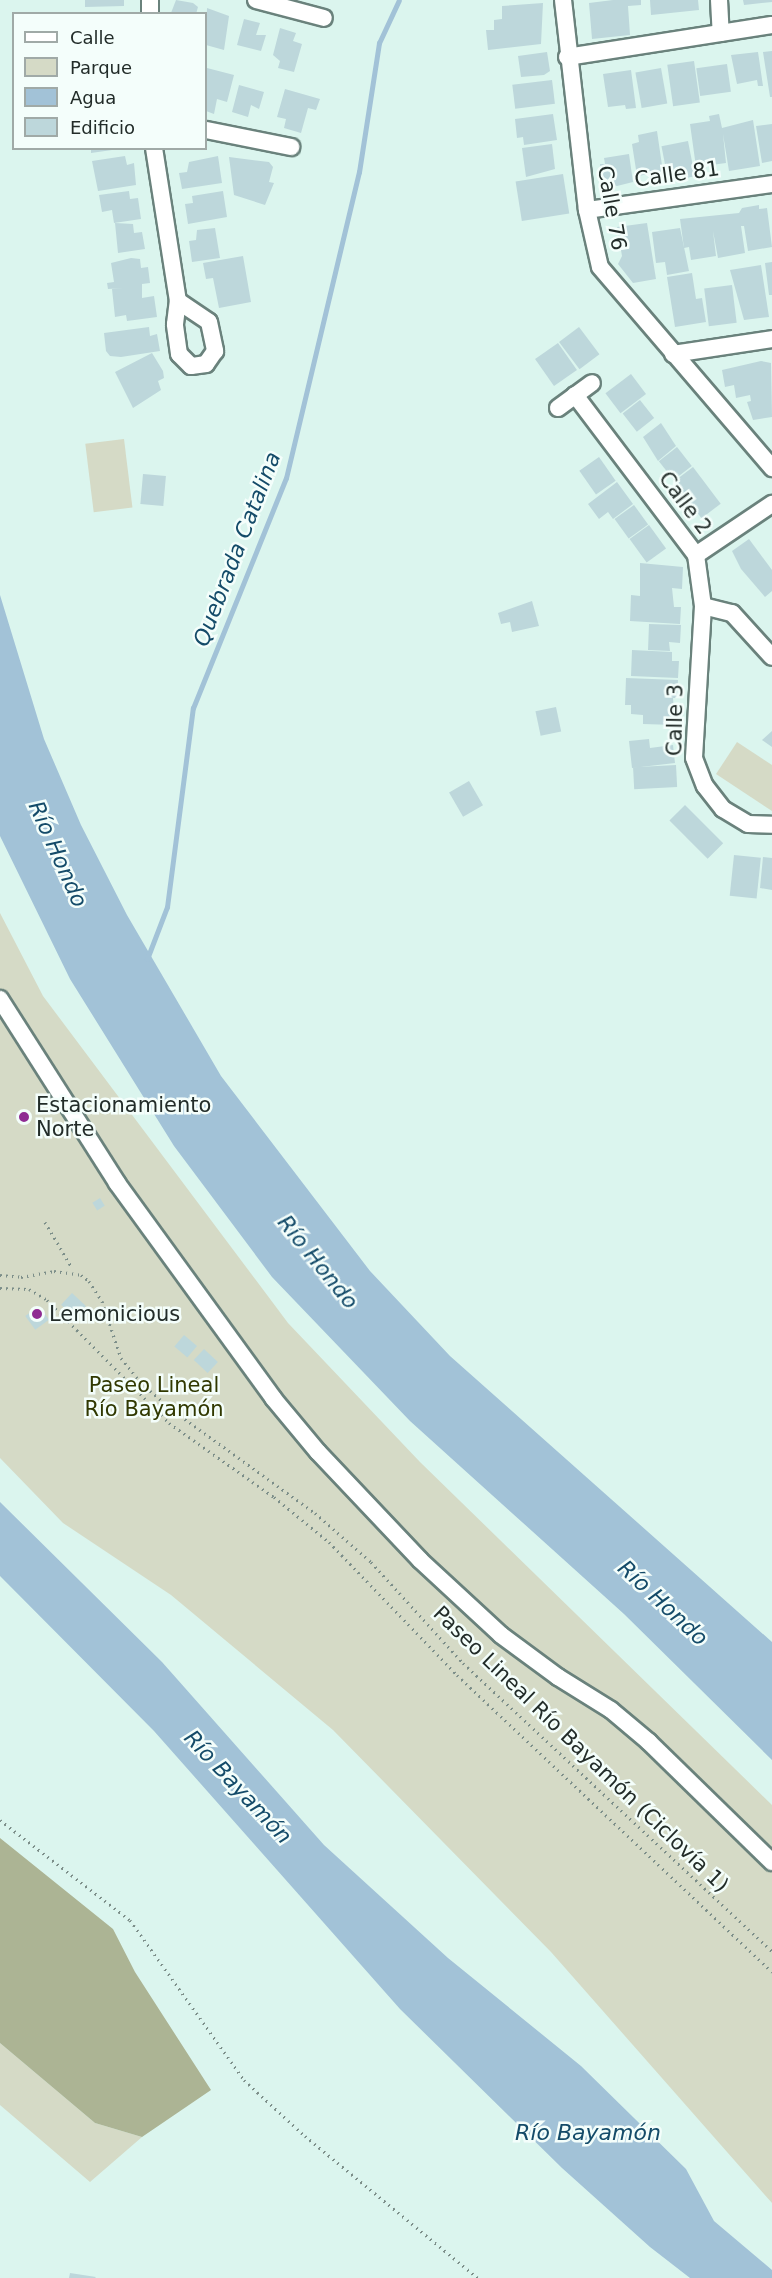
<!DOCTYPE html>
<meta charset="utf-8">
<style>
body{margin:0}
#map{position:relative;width:772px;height:2278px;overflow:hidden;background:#dbf5ee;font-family:"DejaVu Sans",sans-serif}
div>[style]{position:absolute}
.green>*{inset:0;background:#d5dac6;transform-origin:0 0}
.forest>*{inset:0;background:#acb494}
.water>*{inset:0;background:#a2c2d7}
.stream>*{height:5px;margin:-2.5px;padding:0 2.5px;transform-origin:2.5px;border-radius:2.5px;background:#a2c2d7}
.building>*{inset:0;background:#bdd7db;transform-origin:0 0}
.path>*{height:3px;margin-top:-1.5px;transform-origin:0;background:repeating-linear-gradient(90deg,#7c8e89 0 1.5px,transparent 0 6px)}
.roads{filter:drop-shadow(2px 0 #6a827c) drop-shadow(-2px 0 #6a827c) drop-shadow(0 2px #6a827c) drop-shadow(0 -2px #6a827c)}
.minor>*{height:16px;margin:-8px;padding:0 8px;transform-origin:8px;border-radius:8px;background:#fff}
.dots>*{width:16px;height:16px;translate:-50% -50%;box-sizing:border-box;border:3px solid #f4fefb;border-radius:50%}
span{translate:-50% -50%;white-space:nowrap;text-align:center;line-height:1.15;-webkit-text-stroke:5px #f4fefb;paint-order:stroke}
.street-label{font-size:21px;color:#222c29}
.poi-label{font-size:21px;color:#222c29}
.left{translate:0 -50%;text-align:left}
.park-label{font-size:21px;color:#303800}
.water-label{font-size:22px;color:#144b69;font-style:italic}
.legend{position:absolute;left:12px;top:12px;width:195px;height:138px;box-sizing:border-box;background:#f4fefb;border:2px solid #a0aaa7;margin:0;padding:8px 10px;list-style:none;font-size:18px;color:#222c29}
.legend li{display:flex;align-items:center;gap:12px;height:30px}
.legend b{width:30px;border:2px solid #a0aaa7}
</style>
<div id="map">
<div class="green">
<i style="left:124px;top:439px;width:69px;height:39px;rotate:83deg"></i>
<i style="clip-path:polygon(737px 742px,772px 765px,772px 811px,716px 774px)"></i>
<i style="clip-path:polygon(0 913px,43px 996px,288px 1323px,420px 1462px,772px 1805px,772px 2203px,551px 1952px,333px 1730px,171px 1595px,63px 1523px,0 1458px)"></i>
<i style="clip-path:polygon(0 2043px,95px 2123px,142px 2137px,90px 2182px,0 2105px)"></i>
</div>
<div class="forest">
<i style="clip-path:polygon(0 1838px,113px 1929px,135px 1972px,211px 2090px,142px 2137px,95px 2123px,0 2043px)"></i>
</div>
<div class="water">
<i style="clip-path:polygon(0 595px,44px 739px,81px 825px,127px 915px,221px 1076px,370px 1271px,450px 1356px,772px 1642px,772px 1760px,624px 1614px,410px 1421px,272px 1277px,174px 1146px,70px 979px,0 836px)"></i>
<i style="clip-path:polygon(0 1502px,162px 1662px,324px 1845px,448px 1958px,581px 2066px,686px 2169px,714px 2221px,772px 2270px,772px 2278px,690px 2278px,650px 2247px,562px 2168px,400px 2009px,154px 1731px,0 1576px)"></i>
</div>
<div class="stream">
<i style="left:147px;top:959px;width:56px;rotate:-69deg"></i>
<i style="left:167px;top:907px;width:201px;rotate:-82.6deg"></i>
<i style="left:193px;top:708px;width:248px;rotate:-68deg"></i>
<i style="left:286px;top:478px;width:315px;rotate:-76.6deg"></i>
<i style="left:359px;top:172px;width:131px;rotate:-81.2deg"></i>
<i style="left:379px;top:43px;width:47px;rotate:-65.1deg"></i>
</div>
<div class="building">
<i style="clip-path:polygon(85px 0,124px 0,124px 6px,85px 7px)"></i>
<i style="clip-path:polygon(176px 0,193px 3px,198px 7px,196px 14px,171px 13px)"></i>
<i style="clip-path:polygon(613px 0,641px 0,641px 5px,628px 6px,630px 35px,592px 39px,589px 3px)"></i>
<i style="clip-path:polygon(650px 0,698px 0,699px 10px,651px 15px)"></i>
<i style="clip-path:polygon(743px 0,772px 0,772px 2px,744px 5px)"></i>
<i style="clip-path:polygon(543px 3px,541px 44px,488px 50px,486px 30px,494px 30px,494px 20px,502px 19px,502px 6px)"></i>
<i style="clip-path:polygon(207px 8px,229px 16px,224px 50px,206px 45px)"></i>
<i style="clip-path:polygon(244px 19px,260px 23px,256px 35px,266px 35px,261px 51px,237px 45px)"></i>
<i style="clip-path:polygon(280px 28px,296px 33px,293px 41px,302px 44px,294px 72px,278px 68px,280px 61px,273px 55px)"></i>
<i style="clip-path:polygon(772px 51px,772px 97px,770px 97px,763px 52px)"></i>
<i style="clip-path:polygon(547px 52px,550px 71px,544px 75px,521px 77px,518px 56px)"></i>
<i style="clip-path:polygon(758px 52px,763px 86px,758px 86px,757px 80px,737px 84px,731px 55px)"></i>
<i style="left:694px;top:61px;width:42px;height:27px;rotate:82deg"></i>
<i style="left:727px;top:64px;width:28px;height:31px;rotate:82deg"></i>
<i style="clip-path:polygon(207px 68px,234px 75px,227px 102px,217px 99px,214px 114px,206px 111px)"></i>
<i style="left:661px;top:68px;width:36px;height:26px;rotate:80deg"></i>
<i style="clip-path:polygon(631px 70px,636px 108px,626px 109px,625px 105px,608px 107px,603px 74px)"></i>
<i style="left:552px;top:80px;width:24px;height:40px;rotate:83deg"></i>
<i style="clip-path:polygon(239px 85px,264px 92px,259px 109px,251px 105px,248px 117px,232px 112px)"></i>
<i style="clip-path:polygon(285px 89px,320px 99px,316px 110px,308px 108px,301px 133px,284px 128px,286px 119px,277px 117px)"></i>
<i style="clip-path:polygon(553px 114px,557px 140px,524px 145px,523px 137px,517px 138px,515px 119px)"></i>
<i style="clip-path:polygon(719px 114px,722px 128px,753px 120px,760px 166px,729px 171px,723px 134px,726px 163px,696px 167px,690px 124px,710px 121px,709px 116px)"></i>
<i style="clip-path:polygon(772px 124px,772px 161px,762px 163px,756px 126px)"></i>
<i style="clip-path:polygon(657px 131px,663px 172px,637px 176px,632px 144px,639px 142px,638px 135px)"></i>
<i style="left:688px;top:141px;width:36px;height:27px;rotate:79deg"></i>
<i style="clip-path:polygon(552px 144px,555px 169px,526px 177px,522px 148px)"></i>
<i style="clip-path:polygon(91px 148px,112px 148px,112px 150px,91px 153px)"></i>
<i style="clip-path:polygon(629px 154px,633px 182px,617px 186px,603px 182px,600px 164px,605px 164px,604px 158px)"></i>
<i style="clip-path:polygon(125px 156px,127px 165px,134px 163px,136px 185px,98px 191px,92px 161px)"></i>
<i style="clip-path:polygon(218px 156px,222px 183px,182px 189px,179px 173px,187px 172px,189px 162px)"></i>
<i style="clip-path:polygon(229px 157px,269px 162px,273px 167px,269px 182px,274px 183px,265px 205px,234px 195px)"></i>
<i style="left:563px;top:174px;width:40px;height:48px;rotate:81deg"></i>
<i style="clip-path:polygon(129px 191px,130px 199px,138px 198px,141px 219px,114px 223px,112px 210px,102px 212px,99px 195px)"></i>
<i style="clip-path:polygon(223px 191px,227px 217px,188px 224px,185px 204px,193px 203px,192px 196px)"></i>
<i style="clip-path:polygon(759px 205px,759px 209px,767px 208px,772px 247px,748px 251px,744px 226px,741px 226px,745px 253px,718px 258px,713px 231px,716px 256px,691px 260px,689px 247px,684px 248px,680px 219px,739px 213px,742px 208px)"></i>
<i style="clip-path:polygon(115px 223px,133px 224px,134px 233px,142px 232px,145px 249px,118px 253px)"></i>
<i style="clip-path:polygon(647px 223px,656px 279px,633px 283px,618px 264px,622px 256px,617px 227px)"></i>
<i style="clip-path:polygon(215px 228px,220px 258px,192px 262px,189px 241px,196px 240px,197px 230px)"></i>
<i style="clip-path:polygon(680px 228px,689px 271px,667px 275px,665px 262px,656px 263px,652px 232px)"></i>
<i style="clip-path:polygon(243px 256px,251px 302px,219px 308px,213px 278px,206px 279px,203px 263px)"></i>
<i style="clip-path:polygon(131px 258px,140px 259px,141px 268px,148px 267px,150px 283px,142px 284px,142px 298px,154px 296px,157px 317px,127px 321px,126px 315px,115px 317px,112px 289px,123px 288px,108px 289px,107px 283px,114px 282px,111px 263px)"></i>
<i style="clip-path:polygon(772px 262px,772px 295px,769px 295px,765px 263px)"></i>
<i style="clip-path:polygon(761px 265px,769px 317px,744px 320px,730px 270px)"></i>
<i style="clip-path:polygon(692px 273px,696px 299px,702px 298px,706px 322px,675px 327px,667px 277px)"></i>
<i style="left:732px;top:285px;width:38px;height:28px;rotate:83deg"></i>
<i style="clip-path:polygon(149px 327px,150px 336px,157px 334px,160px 351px,121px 357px,110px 356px,106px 351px,104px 333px)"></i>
<i style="left:579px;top:327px;width:34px;height:25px;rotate:53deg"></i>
<i style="left:558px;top:343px;width:33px;height:28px;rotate:55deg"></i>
<i style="clip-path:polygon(152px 353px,163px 371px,164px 378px,158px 381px,161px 390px,133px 408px,115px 372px)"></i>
<i style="clip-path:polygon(761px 361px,771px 363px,772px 417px,753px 420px,747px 402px,751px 401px,750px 395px,736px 398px,734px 385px,725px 387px,722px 370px)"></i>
<i style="left:631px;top:374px;width:25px;height:32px;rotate:53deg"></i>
<i style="left:640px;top:400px;width:23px;height:22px;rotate:52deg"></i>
<i style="clip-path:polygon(661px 423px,676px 446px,658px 461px,643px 437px)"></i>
<i style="left:677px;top:447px;width:24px;height:23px;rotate:52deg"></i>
<i style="left:599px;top:457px;width:29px;height:24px;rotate:55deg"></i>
<i style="left:693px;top:467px;width:46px;height:24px;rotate:53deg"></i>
<i style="left:143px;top:474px;width:23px;height:30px;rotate:5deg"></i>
<i style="clip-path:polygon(617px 482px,633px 504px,613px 519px,608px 512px,599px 519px,588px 504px)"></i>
<i style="left:634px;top:505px;width:24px;height:24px;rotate:54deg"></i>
<i style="left:649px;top:525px;width:29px;height:24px;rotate:54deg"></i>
<i style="clip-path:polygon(749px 539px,772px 570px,772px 591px,765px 597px,741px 569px,732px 551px)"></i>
<i style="clip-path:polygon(640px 563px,683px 567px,682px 589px,672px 588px,674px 607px,681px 607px,680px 624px,630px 621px,631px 595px,640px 596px)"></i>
<i style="clip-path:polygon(532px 601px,539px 626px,512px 632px,510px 622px,501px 624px,498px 613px)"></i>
<i style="clip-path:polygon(649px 624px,681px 625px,680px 643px,669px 642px,670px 651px,648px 650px)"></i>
<i style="clip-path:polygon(632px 650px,672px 652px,672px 661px,679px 661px,678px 678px,631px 676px)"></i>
<i style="clip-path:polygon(626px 678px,678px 680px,677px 698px,673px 698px,675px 725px,643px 724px,643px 715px,631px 714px,631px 705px,625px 705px)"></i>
<i style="left:556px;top:707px;width:25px;height:21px;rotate:78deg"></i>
<i style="clip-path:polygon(772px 731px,772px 747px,762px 740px)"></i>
<i style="clip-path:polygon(649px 739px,650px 748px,673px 745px,675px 763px,632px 768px,629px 741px)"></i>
<i style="left:676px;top:765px;width:22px;height:43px;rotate:87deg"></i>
<i style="left:469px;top:781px;width:28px;height:23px;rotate:60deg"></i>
<i style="left:685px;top:805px;width:54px;height:22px;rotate:45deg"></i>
<i style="left:734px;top:855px;width:27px;height:41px;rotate:6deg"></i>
<i style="clip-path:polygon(763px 857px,772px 858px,772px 890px,760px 888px)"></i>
<i style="left:100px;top:1198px;width:9px;height:9px;rotate:58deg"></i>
<i style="left:72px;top:1293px;width:19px;height:16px;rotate:43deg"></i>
<i style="left:39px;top:1306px;width:17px;height:17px;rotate:54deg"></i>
<i style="left:184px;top:1335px;width:17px;height:15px;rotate:40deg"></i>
<i style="left:204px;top:1349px;width:19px;height:15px;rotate:43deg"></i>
<i style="clip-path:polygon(70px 2273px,96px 2277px,95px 2278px,69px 2278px)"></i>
</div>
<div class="path">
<i style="left:45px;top:1222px;width:51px;rotate:59.4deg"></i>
<i style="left:0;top:1275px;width:21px;rotate:5deg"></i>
<i style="left:21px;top:1277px;width:34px;rotate:-10deg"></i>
<i style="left:54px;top:1271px;width:27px;rotate:8deg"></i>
<i style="left:81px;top:1275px;width:10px;rotate:37deg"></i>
<i style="left:89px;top:1281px;width:24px;rotate:57deg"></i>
<i style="left:102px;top:1301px;width:60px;rotate:71.6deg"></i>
<i style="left:121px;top:1358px;width:32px;rotate:51deg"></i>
<i style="left:141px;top:1383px;width:45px;rotate:40.5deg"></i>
<i style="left:175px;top:1412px;width:173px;rotate:35.8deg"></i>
<i style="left:315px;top:1513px;width:74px;rotate:41.2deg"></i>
<i style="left:371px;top:1562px;width:137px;rotate:47.7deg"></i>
<i style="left:463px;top:1663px;width:422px;rotate:43deg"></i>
<i style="left:0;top:1288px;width:28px;rotate:2deg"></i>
<i style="left:29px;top:1289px;width:21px;rotate:31deg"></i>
<i style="left:47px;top:1300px;width:173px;rotate:45.2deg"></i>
<i style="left:169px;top:1423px;width:128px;rotate:35.2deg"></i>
<i style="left:274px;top:1497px;width:71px;rotate:39.3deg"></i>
<i style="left:329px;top:1542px;width:185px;rotate:46.1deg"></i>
<i style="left:457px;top:1675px;width:433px;rotate:43.3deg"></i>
<i style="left:0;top:1820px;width:164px;rotate:37.6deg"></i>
<i style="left:130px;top:1920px;width:196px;rotate:54.5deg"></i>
<i style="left:244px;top:2080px;width:83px;rotate:42.6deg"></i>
<i style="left:305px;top:2136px;width:224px;rotate:39.4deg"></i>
</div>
<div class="roads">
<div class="minor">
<i style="left:150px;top:0;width:14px;rotate:90deg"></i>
<i style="left:256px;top:0;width:70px;rotate:14.8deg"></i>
<i style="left:563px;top:0;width:211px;rotate:83.5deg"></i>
<i style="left:587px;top:210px;width:58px;rotate:77.2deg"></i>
<i style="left:600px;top:267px;width:265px;rotate:49.4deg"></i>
<i style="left:719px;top:0;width:33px;rotate:87deg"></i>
<i style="left:567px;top:57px;width:207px;rotate:-8.9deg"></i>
<i style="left:206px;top:130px;width:87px;rotate:11.3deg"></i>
<i style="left:154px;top:148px;width:155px;rotate:81.1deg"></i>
<i style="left:587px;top:210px;width:187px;rotate:-8deg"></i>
<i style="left:178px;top:301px;width:37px;rotate:34deg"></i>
<i style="left:209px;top:322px;width:30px;rotate:78deg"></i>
<i style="left:215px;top:351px;width:16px;rotate:125deg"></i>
<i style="left:206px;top:364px;width:15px;rotate:172deg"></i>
<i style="left:191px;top:366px;width:17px;rotate:-135deg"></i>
<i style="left:179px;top:354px;width:30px;rotate:-98deg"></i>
<i style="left:175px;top:324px;width:23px;rotate:-83deg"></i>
<i style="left:673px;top:354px;width:100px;rotate:-8.6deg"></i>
<i style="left:575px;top:395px;width:201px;rotate:52.9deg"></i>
<i style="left:696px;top:555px;width:51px;rotate:82.2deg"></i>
<i style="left:703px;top:606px;width:152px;rotate:93.4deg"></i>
<i style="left:694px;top:758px;width:30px;rotate:69deg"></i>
<i style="left:705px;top:786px;width:29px;rotate:52deg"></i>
<i style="left:723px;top:809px;width:29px;rotate:31deg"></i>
<i style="left:748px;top:824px;width:24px;rotate:2deg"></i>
<i style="left:558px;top:408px;width:42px;rotate:-36.3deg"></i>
<i style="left:696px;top:555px;width:92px;rotate:-33.9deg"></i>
<i style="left:703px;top:606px;width:30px;rotate:14deg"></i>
<i style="left:732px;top:613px;width:59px;rotate:47.7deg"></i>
<i style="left:0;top:999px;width:218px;rotate:57.5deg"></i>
<i style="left:117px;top:1183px;width:266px;rotate:54deg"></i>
<i style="left:273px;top:1398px;width:70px;rotate:50.2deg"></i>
<i style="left:318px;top:1452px;width:149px;rotate:46.6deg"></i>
<i style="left:420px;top:1560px;width:110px;rotate:42.8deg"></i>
<i style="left:501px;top:1635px;width:71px;rotate:36.4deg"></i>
<i style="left:558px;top:1677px;width:62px;rotate:31.9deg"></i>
<i style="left:611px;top:1710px;width:50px;rotate:40.1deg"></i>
<i style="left:649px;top:1742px;width:172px;rotate:44.3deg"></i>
</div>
</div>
<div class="dots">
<i style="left:24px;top:1117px;background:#8f2b92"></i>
<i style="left:37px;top:1314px;background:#8f2b92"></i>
</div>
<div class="street-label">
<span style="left:677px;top:174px;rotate:-8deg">Calle 81</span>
<span style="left:612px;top:208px;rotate:80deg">Calle 76</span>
<span style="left:685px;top:503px;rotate:53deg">Calle 2</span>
<span style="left:675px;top:720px;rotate:-89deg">Calle 3</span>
<span style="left:581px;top:1749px;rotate:44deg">Paseo Lineal Río Bayamón (Ciclovía 1)</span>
</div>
<div class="poi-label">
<span class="left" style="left:36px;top:1117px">Estacionamiento<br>Norte</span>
<span class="left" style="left:49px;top:1314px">Lemonicious</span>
</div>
<div class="park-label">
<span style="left:154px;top:1397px">Paseo Lineal<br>Río Bayamón</span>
</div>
<div class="water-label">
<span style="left:237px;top:549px;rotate:-69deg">Quebrada Catalina</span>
<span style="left:58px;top:854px;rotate:66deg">Río Hondo</span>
<span style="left:318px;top:1262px;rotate:51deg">Río Hondo</span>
<span style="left:663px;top:1603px;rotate:43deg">Río Hondo</span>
<span style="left:238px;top:1787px;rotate:47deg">Río Bayamón</span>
<span style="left:588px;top:2133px">Río Bayamón</span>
</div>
<ul class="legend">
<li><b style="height:8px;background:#fff"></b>Calle</li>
<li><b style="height:16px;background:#d5dac6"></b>Parque</li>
<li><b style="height:16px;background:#a2c2d7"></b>Agua</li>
<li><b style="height:16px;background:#bdd7db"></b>Edificio</li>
</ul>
</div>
